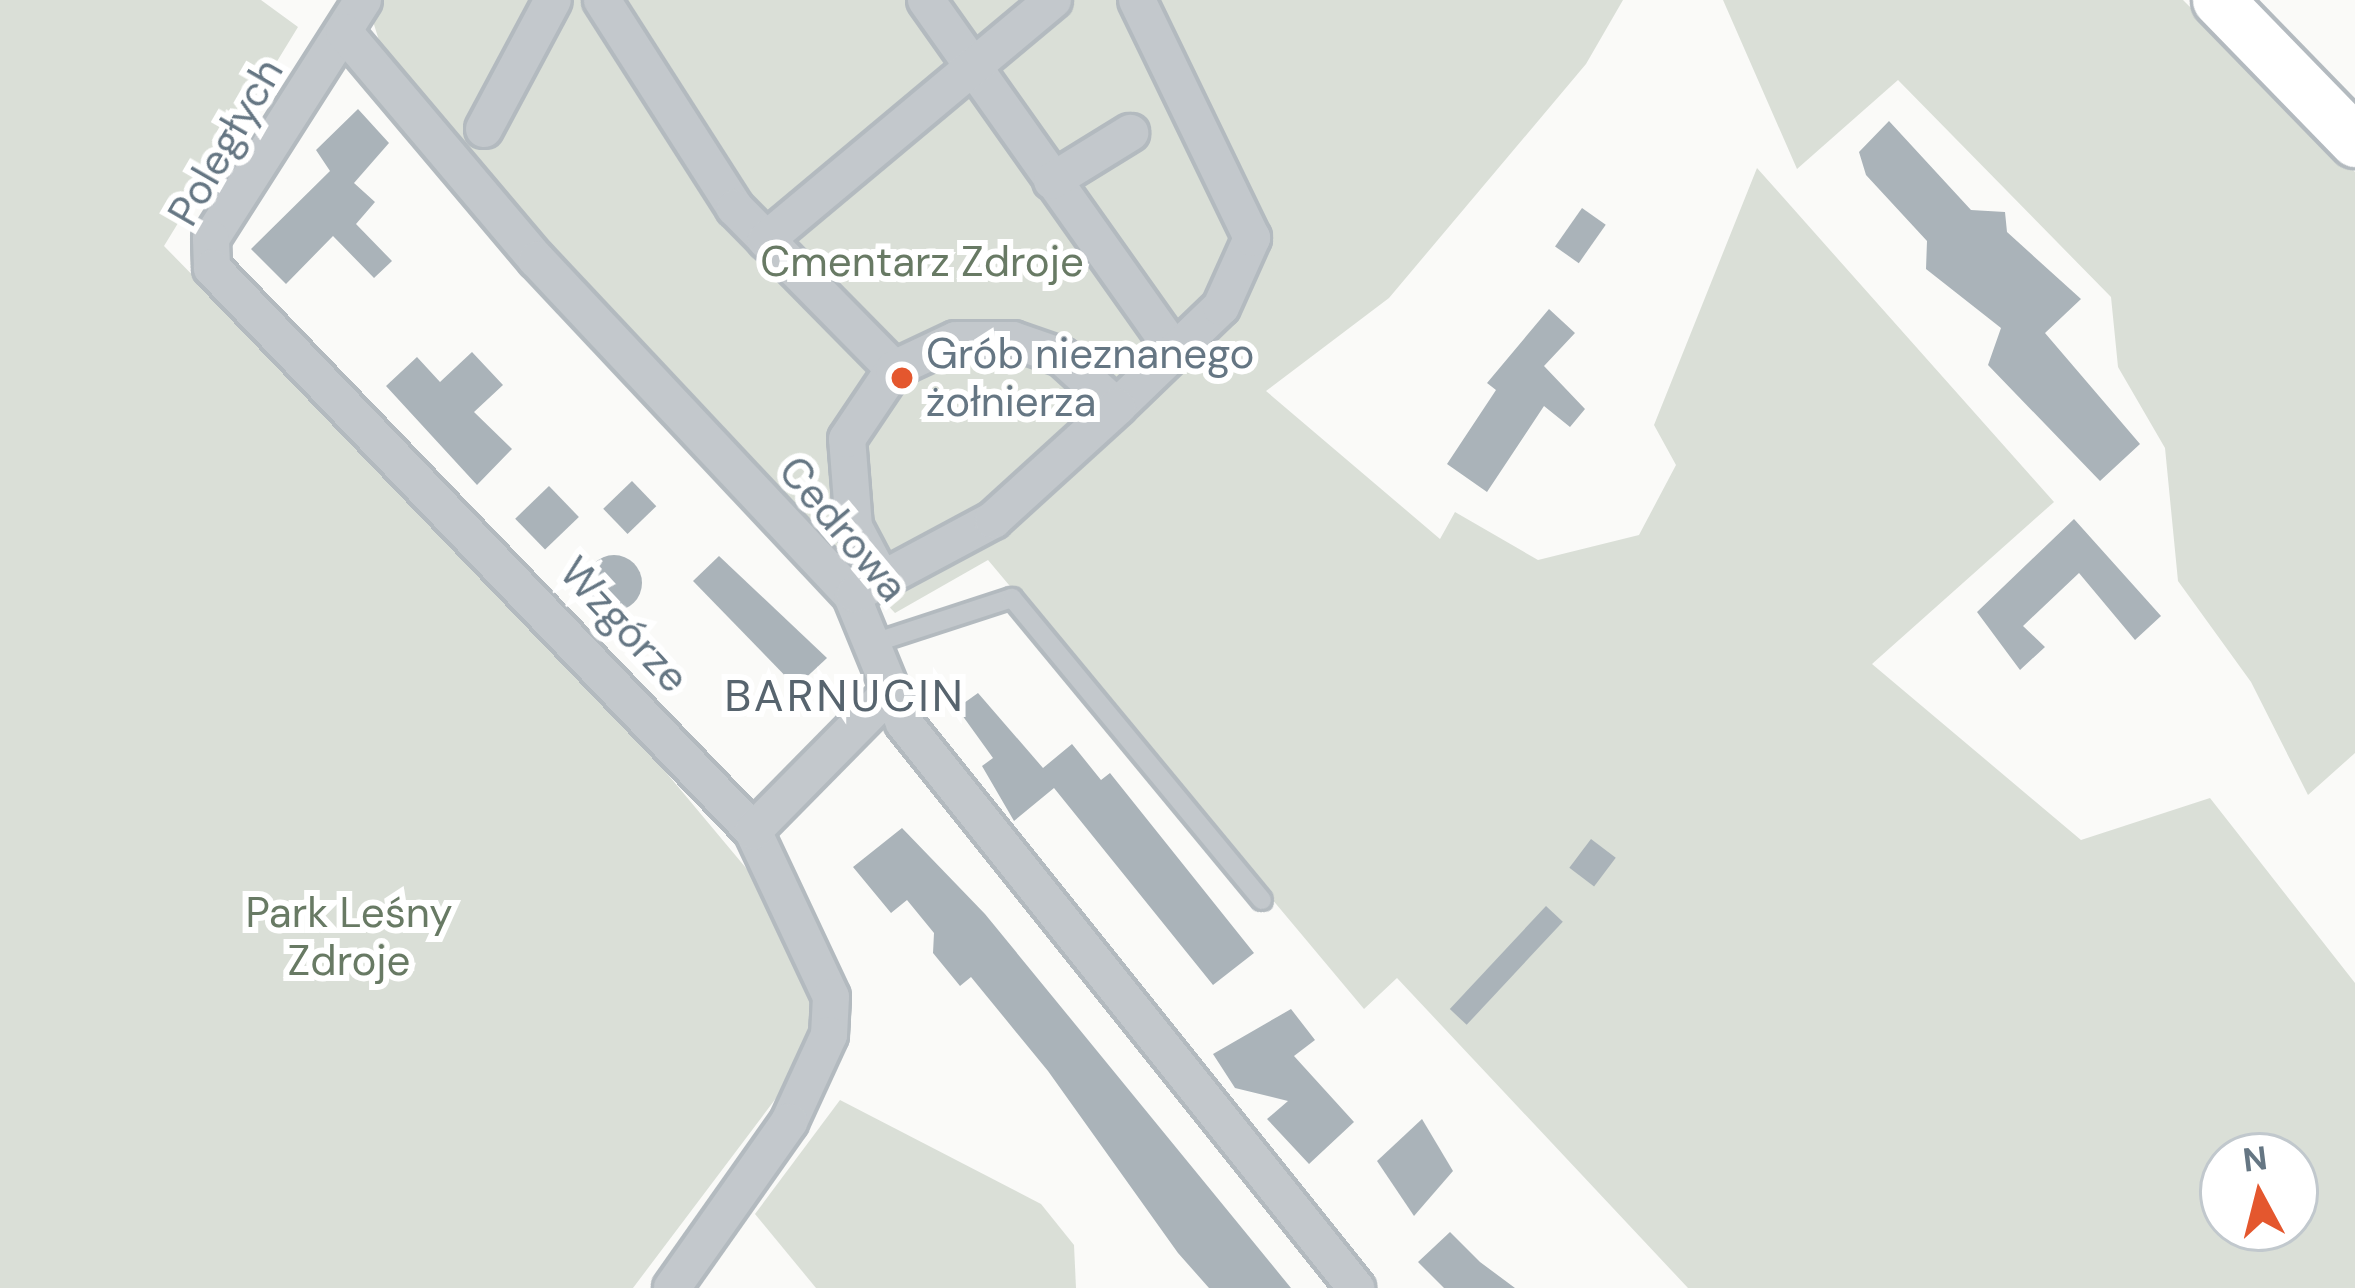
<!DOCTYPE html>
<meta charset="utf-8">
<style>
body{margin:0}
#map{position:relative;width:2355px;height:1288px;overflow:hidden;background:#fafaf8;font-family:"DM Sans",sans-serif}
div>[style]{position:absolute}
.green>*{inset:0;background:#dadfd7}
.building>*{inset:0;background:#aab3b9;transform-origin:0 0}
.round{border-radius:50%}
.roads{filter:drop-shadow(3px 0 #b3babf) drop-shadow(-3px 0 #b3babf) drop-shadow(0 3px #b3babf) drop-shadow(0 -3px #b3babf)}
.lane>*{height:18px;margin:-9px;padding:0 9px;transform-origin:9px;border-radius:9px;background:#c3c8cc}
.street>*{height:36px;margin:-18px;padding:0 18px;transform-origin:18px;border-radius:18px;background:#c3c8cc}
.secondary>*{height:51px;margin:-25.5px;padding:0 25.5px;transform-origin:25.5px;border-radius:25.5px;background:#fff}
.dots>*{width:33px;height:33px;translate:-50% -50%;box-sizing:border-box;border:6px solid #fff;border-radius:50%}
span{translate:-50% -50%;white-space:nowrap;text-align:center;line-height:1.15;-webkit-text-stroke:12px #fff;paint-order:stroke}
.street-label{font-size:42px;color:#657683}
.park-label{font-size:42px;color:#687a64}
.poi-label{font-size:42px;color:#657683}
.left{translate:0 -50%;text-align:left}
.neighbourhood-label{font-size:45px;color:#57646e;letter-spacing:3px}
.north{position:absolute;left:2199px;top:1132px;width:120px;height:120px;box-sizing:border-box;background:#fff;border:3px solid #c1c8cd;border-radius:50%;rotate:353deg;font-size:33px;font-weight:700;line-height:48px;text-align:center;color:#657683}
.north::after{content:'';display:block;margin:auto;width:42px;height:54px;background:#e4572e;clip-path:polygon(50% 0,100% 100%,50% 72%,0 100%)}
</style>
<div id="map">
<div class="green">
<i style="clip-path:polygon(0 0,261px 0,298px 27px,164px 246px,587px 678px,798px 930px,821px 1006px,798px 1069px,633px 1288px,0 1288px)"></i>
<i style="clip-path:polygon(evenodd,383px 0,1623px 0,1586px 64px,1389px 298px,1266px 391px,1440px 539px,1455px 512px,1538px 560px,1639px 535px,1676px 465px,1654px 425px,1757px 168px,2054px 502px,1872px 664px,2081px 840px,2210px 798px,2355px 983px,2355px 1288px,1688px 1288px,1397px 978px,1364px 1009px,988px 560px,895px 613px,439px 126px,381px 47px,372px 18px,383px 0,2223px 1156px,2295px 1156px,2295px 1228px,2223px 1228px,2223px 1156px)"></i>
<i style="clip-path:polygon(1723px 0,2183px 0,2355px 172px,2355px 753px,2308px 795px,2251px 682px,2178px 581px,2165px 448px,2118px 367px,2111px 297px,1898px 80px,1797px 169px)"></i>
<i style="clip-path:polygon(840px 1100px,1041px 1204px,1074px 1245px,1076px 1288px,816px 1288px,755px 1214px)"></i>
</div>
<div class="building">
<i style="clip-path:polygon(358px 109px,389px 143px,354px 183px,375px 202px,356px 224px,392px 261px,374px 278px,333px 236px,286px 284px,251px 249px,330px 171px,316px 150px)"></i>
<i style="clip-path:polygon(1889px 121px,1971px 210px,2005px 212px,2007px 232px,2081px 299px,2045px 333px,2140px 444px,2100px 481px,1988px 365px,2001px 328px,1926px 269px,1927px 241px,1866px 175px,1859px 152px)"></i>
<i style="left:1582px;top:208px;width:29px;height:47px;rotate:35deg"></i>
<i style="clip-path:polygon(1549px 309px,1575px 333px,1544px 366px,1585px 409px,1570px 427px,1544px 406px,1487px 492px,1447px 464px,1496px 390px,1487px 383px)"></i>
<i style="clip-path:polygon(472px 352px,503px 385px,474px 412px,512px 449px,477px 485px,386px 386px,417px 357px,440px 382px)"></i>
<i style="left:632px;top:481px;width:35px;height:40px;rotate:46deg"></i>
<i style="left:549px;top:486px;width:43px;height:47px;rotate:46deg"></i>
<i style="clip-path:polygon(2074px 519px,2161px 616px,2135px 640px,2079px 573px,2023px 626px,2045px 647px,2020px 670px,1977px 612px)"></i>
<i class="round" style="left:586px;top:555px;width:56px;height:56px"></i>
<i style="clip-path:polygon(719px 556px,827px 658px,796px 687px,693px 581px)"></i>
<i style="clip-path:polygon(978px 693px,1043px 768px,1072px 744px,1101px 780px,1110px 773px,1254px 953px,1213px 985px,1054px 788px,1014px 821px,982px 766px,993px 758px,957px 708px)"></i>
<i style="clip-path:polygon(902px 828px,985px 914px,1291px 1288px,1209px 1288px,1178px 1253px,1048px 1071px,971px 977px,960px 986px,933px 953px,934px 933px,907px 900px,891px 913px,853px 867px)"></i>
<i style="left:1591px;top:839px;width:31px;height:36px;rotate:37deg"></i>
<i style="left:1546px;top:906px;width:23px;height:141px;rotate:43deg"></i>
<i style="clip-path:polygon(1291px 1009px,1315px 1040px,1294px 1056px,1354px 1122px,1309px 1164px,1267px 1119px,1288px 1101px,1235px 1088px,1213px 1054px)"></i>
<i style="clip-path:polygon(1422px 1119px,1453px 1171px,1414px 1216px,1377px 1161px)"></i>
<i style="clip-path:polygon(1450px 1232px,1480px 1262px,1515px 1288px,1444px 1288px,1418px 1262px)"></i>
</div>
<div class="roads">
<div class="lane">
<i style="left:877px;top:642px;width:142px;rotate:-18.1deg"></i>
<i style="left:1012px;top:598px;width:392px;rotate:50.4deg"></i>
</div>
<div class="street">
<i style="left:363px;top:0;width:283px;rotate:122.5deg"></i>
<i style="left:211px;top:239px;width:29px;rotate:88deg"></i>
<i style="left:212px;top:268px;width:781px;rotate:46.14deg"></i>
<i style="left:753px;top:831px;width:183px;rotate:64.8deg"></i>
<i style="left:831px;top:997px;width:38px;rotate:93deg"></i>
<i style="left:829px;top:1035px;width:96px;rotate:114.7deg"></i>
<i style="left:789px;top:1122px;width:203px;rotate:125.2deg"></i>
<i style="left:602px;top:0;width:247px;rotate:57.4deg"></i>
<i style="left:735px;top:208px;width:226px;rotate:45.4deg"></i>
<i style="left:926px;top:0;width:431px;rotate:54.7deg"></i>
<i style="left:344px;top:32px;width:299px;rotate:49.8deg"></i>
<i style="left:537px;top:260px;width:461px;rotate:46.8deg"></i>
<i style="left:852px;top:596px;width:137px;rotate:67.7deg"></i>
<i style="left:904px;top:723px;width:724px;rotate:51.34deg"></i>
<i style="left:484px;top:129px;width:146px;rotate:-61.9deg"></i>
<i style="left:1052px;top:181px;width:92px;rotate:-31.6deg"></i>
<i style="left:766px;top:240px;width:374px;rotate:-39.9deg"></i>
<i style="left:866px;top:586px;width:22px;rotate:-69deg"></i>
<i style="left:874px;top:565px;width:43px;rotate:-117.8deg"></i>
<i style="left:854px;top:527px;width:88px;rotate:-94.5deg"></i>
<i style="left:847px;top:439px;width:84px;rotate:-56.1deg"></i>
<i style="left:894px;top:369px;width:68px;rotate:-25.1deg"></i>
<i style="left:956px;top:340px;width:57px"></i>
<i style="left:1013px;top:340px;width:52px;rotate:19.1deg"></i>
<i style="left:1062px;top:357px;width:74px;rotate:42.3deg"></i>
<i style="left:1117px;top:407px;width:144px;rotate:-43.9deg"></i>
<i style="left:1221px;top:307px;width:76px;rotate:-65.8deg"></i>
<i style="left:1252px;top:238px;width:264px;rotate:-115.8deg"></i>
<i style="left:855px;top:594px;width:157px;rotate:-28.2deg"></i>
<i style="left:993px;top:520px;width:168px;rotate:-42.3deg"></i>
<i style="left:753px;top:831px;width:195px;rotate:-45.4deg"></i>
</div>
<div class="secondary">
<i style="left:2218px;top:0;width:197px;rotate:45.8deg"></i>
</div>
</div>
<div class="dots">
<i style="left:902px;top:378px;background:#e4572e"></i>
</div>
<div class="street-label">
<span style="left:226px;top:142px;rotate:-60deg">Poległych</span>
<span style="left:843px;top:529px;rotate:50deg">Cedrowa</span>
<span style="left:624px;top:625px;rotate:47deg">Wzgórze</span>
</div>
<div class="park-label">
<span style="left:922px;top:262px">Cmentarz Zdroje</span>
<span style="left:349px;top:937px">Park Leśny<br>Zdroje</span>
</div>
<div class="poi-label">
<span class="left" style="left:926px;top:378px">Grób nieznanego<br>żołnierza</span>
</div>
<div class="neighbourhood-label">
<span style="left:845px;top:696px">BARNUCIN</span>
</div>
<div class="north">N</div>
</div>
